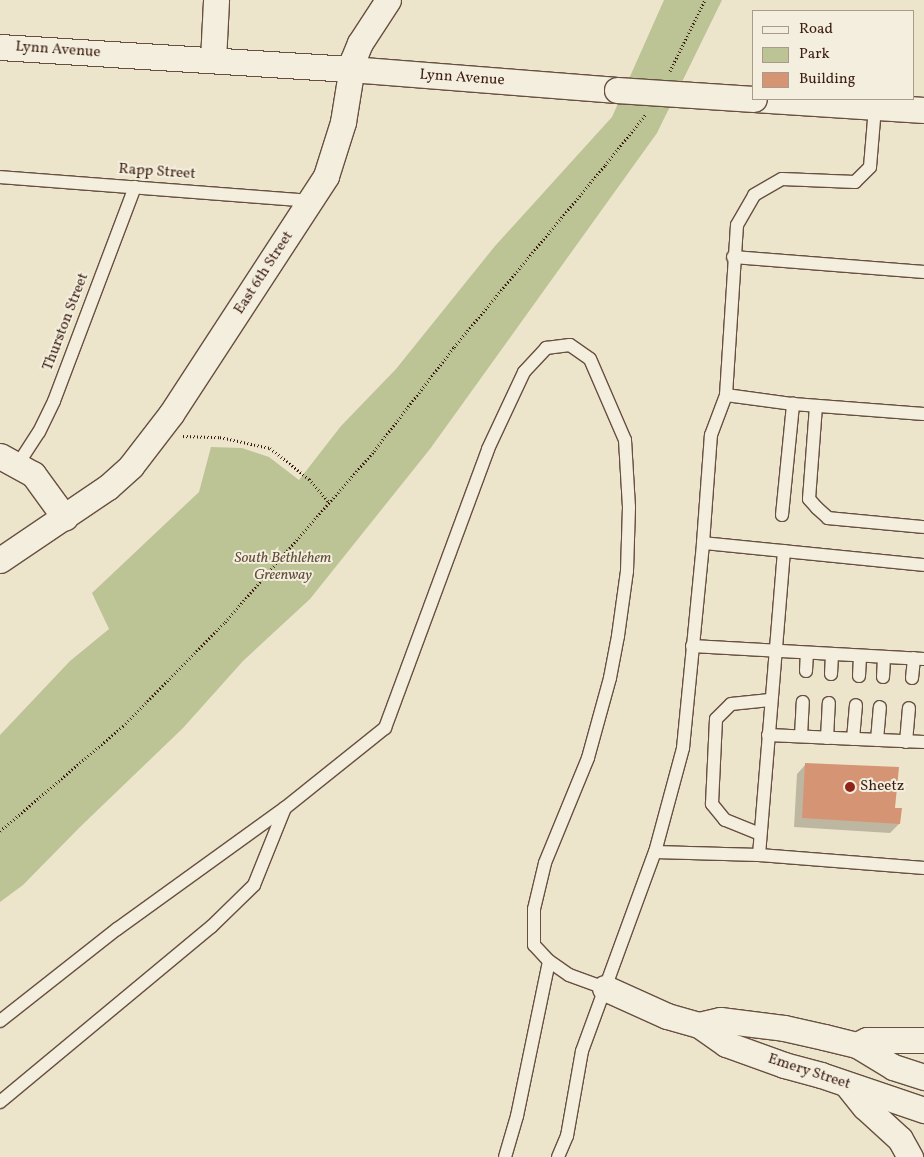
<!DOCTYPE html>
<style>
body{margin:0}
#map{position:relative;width:924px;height:1157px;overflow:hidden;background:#ede5cb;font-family:Vollkorn,serif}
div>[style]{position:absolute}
.green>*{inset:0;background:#bcc395}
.shadow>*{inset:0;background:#0003}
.building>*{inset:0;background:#d59575}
.path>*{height:3px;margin-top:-1.5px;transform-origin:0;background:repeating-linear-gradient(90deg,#3c1d12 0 1px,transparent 0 3.5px)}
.roads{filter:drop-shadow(1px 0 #684f40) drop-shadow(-1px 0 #684f40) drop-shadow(0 1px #684f40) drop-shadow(0 -1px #684f40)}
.service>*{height:12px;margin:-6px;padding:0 6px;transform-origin:6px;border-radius:6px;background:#f3eedd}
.minor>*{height:25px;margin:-12.5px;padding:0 12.5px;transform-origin:12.5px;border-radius:12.5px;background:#f3eedd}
.bridges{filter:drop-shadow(1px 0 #684f40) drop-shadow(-1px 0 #684f40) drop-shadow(0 1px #684f40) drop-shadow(0 -1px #684f40)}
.minor-bridge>*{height:25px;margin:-12.5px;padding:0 12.5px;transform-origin:12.5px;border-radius:12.5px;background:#f3eedd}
.dots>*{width:14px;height:14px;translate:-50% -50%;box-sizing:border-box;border:2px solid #f3eedd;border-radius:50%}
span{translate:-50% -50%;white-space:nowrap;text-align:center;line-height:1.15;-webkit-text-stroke:4px #f3eedd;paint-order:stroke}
.street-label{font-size:15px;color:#3c1d12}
.park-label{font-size:15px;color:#624f39;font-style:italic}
.poi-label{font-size:15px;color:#3c1d12}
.left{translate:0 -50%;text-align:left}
.legend{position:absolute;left:752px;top:10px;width:162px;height:90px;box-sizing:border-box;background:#f3eedd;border:1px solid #aa9a8c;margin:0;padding:6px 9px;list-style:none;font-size:15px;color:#3c1d12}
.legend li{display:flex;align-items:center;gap:10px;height:25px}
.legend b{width:25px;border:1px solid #aa9a8c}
</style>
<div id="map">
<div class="green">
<i style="clip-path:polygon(664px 0,722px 0,657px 133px,430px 449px,310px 599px,243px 661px,183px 728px,80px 827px,23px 885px,0 902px,0 735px,70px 661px,109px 629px,92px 593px,199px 492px,211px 447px,242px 448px,269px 457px,299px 480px,341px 426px,396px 369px,495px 246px,612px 117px)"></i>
</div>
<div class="shadow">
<i style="clip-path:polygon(806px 764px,893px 809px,899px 824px,890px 833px,794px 827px,797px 774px)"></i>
</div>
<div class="building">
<i style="clip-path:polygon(805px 763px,899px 767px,895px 808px,902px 808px,900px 824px,802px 818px)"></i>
</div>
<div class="path">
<i style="left:670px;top:71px;width:79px;rotate:-63.8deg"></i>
<i style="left:183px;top:436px;width:37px;rotate:2deg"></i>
<i style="left:220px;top:437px;width:51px;rotate:12.4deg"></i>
<i style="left:270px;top:448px;width:50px;rotate:38.5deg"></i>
<i style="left:309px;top:479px;width:30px;rotate:49deg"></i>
<i style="left:0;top:831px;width:162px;rotate:-40.5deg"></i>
<i style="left:123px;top:726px;width:146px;rotate:-45.6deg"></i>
<i style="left:225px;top:622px;width:227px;rotate:-48.9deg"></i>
<i style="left:374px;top:451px;width:131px;rotate:-52.4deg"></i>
<i style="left:454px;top:347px;width:236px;rotate:-50.3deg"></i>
<i style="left:605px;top:165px;width:65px;rotate:-51.2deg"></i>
</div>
<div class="roads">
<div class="service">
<i style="left:0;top:177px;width:313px;rotate:4.4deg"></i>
<i style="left:733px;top:257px;width:192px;rotate:4.5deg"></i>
<i style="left:726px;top:395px;width:68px;rotate:7.7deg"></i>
<i style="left:793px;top:404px;width:131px;rotate:4.4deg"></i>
<i style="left:816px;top:406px;width:93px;rotate:94.3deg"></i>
<i style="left:809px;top:499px;width:12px;rotate:48deg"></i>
<i style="left:817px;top:508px;width:15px;rotate:42deg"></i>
<i style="left:828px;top:518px;width:96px;rotate:5.4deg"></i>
<i style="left:18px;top:464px;width:38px;rotate:-57deg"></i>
<i style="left:39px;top:432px;width:34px;rotate:-64deg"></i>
<i style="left:54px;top:401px;width:229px;rotate:-69.3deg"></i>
<i style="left:782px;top:515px;width:112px;rotate:-84.3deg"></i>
<i style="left:703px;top:543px;width:108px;rotate:-85.8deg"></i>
<i style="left:711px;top:435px;width:43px;rotate:-69.4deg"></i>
<i style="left:726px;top:395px;width:170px;rotate:-86.3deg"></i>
<i style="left:737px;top:225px;width:34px;rotate:-60deg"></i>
<i style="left:754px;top:195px;width:32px;rotate:-30deg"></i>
<i style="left:782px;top:179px;width:73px;rotate:2.4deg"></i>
<i style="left:855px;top:182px;width:21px;rotate:-45deg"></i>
<i style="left:870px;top:167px;width:60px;rotate:-85.2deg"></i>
<i style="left:692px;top:646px;width:232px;rotate:3.2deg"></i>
<i style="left:806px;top:671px;width:18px;rotate:-87deg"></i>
<i style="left:831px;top:674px;width:20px;rotate:-87deg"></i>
<i style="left:859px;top:676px;width:20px;rotate:-87deg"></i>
<i style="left:883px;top:677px;width:20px;rotate:-87deg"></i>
<i style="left:912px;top:678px;width:20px;rotate:-84deg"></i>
<i style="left:768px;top:735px;width:156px;rotate:2.6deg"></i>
<i style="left:801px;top:736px;width:34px;rotate:-87deg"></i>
<i style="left:827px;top:738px;width:35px;rotate:-87deg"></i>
<i style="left:853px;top:739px;width:34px;rotate:-85deg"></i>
<i style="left:877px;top:740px;width:33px;rotate:-85deg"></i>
<i style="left:906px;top:742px;width:34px;rotate:-85deg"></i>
<i style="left:760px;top:834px;width:38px;rotate:-158deg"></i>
<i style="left:725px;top:820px;width:21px;rotate:-129deg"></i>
<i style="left:712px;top:804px;width:85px;rotate:-87.3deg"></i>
<i style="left:716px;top:719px;width:21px;rotate:-45deg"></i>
<i style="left:731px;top:704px;width:39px;rotate:-6deg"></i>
<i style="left:655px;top:852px;width:104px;rotate:1.7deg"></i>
<i style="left:759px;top:855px;width:305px;rotate:-85.3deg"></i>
<i style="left:759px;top:855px;width:166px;rotate:4.5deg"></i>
<i style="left:0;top:1021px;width:149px;rotate:-38.2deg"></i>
<i style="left:117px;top:929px;width:207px;rotate:-35.8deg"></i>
<i style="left:285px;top:808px;width:128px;rotate:-38.7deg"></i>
<i style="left:385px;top:728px;width:297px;rotate:-69.7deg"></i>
<i style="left:488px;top:449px;width:85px;rotate:-64.9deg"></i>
<i style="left:524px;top:372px;width:33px;rotate:-47deg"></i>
<i style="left:546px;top:348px;width:24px;rotate:-7deg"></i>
<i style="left:570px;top:345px;width:24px;rotate:35deg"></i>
<i style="left:590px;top:359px;width:88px;rotate:66.6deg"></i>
<i style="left:625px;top:440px;width:67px;rotate:86.6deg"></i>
<i style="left:629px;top:507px;width:64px;rotate:91.8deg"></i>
<i style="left:627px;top:571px;width:66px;rotate:97.9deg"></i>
<i style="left:618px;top:636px;width:43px;rotate:100.8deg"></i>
<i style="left:610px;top:678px;width:83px;rotate:105.4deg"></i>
<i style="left:588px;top:758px;width:113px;rotate:112.3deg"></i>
<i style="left:545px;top:863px;width:47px;rotate:103.4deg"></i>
<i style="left:534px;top:909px;width:36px;rotate:90deg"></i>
<i style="left:534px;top:945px;width:22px;rotate:47deg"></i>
<i style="left:549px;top:961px;width:24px;rotate:35deg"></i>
<i style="left:569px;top:975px;width:38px;rotate:20deg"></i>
<i style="left:0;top:1102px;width:274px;rotate:-39.7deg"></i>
<i style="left:211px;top:927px;width:60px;rotate:-44.3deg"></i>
<i style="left:254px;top:885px;width:83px;rotate:-68.1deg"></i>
<i style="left:505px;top:1157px;width:43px;rotate:-73.7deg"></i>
<i style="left:517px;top:1116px;width:158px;rotate:-78.3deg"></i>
<i style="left:558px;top:1157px;width:23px;rotate:-67deg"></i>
<i style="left:567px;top:1136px;width:86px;rotate:-80deg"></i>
<i style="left:582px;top:1051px;width:212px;rotate:-69.9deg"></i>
<i style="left:655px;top:852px;width:108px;rotate:-74.9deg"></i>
<i style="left:683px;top:748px;width:206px;rotate:-84.4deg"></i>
<i style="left:703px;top:543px;width:222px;rotate:5.7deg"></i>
</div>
<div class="minor">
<i style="left:0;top:47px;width:351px;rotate:3.6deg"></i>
<i style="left:350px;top:69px;width:268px;rotate:4.5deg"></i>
<i style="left:213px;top:60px;width:60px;rotate:-87.1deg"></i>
<i style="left:754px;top:99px;width:170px;rotate:3.7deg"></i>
<i style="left:0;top:456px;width:38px;rotate:29deg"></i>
<i style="left:33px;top:474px;width:54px;rotate:54deg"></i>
<i style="left:0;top:560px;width:130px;rotate:-34.1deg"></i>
<i style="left:108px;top:487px;width:31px;rotate:-42deg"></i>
<i style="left:131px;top:466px;width:66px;rotate:-52.4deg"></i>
<i style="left:171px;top:414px;width:284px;rotate:-56.9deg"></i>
<i style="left:326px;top:176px;width:57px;rotate:-72.5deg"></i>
<i style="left:343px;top:122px;width:63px;rotate:-80.8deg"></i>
<i style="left:353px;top:60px;width:18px;rotate:-68deg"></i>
<i style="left:360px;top:43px;width:51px;rotate:-56.9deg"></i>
<i style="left:605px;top:988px;width:68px;rotate:24.3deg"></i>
<i style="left:667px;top:1016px;width:33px;rotate:16deg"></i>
<i style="left:699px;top:1025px;width:33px;rotate:35deg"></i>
<i style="left:726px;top:1044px;width:62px;rotate:19.9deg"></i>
<i style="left:784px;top:1065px;width:38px;rotate:15deg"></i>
<i style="left:821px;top:1075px;width:109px;rotate:18.8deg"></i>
<i style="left:699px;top:1025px;width:22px;rotate:-13deg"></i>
<i style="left:720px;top:1020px;width:64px;rotate:7.1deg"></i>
<i style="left:784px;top:1028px;width:41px;rotate:12.7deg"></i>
<i style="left:824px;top:1037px;width:34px;rotate:14deg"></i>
<i style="left:857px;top:1045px;width:42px;rotate:31.4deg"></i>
<i style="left:893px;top:1067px;width:33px;rotate:18deg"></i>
<i style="left:857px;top:1045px;width:11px;rotate:-27deg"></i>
<i style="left:867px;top:1040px;width:57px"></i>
<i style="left:847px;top:1085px;width:28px;rotate:51deg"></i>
<i style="left:865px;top:1107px;width:47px;rotate:42.4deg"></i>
<i style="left:900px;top:1139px;width:21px;rotate:61deg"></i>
</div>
</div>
<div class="bridges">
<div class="minor-bridge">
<i style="left:617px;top:90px;width:137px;rotate:3.8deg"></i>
</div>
</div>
<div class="dots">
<i style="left:850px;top:787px;background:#8f2418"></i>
</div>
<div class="street-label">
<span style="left:58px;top:50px;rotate:4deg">Lynn Avenue</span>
<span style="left:462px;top:78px;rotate:4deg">Lynn Avenue</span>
<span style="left:157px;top:172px;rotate:4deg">Rapp Street</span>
<span style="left:264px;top:273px;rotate:-57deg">East 6th Street</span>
<span style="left:66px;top:322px;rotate:-69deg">Thurston Street</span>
<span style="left:809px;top:1072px;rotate:18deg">Emery Street</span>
</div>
<div class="park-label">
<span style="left:283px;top:567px">South Bethlehem<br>Greenway</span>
</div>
<div class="poi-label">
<span class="left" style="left:860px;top:787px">Sheetz</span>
</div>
<ul class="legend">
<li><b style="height:6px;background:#f3eedd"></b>Road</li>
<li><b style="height:14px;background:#bcc395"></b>Park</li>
<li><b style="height:14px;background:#d59575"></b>Building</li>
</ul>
</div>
